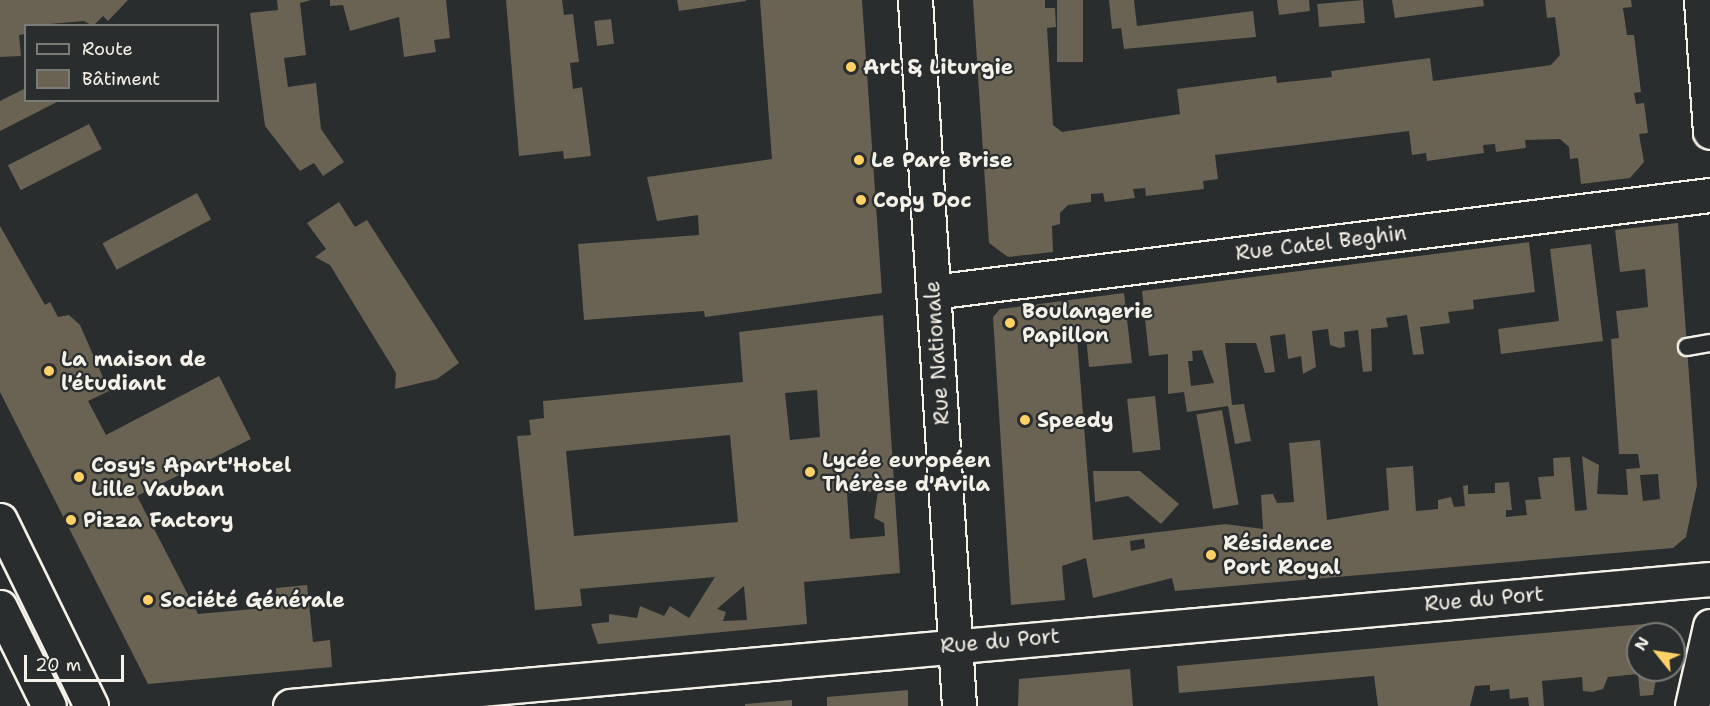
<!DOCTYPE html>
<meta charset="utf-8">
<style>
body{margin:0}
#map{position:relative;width:1710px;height:706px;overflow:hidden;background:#2a2d2e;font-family:"Shantell Sans",sans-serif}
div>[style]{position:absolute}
.building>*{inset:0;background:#6a6252;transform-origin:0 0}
.roads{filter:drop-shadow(2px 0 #f4f1e8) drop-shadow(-2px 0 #f4f1e8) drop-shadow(0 2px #f4f1e8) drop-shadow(0 -2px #f4f1e8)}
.lane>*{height:16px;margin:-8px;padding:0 8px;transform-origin:8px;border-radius:8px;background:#2a2d2e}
.street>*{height:33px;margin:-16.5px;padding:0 16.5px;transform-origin:16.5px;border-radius:16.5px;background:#2a2d2e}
.secondary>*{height:33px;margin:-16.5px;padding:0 16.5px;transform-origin:16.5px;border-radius:16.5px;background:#2a2d2e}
.dots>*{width:16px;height:16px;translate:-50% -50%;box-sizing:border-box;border:3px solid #2a2d2e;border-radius:50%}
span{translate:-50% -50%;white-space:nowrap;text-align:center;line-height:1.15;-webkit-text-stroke:4.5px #2a2d2e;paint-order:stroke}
.poi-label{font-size:21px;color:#f4f1e8;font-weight:700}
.left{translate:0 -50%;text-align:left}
.street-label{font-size:21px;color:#f4f1e8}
.legend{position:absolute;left:24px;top:24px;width:195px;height:78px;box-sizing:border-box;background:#2a2d2e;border:2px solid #7b7b78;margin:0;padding:8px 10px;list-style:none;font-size:18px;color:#f4f1e8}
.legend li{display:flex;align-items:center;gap:12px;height:30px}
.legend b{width:30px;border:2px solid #7b7b78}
.north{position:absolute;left:1626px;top:622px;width:60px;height:60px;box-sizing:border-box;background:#2a2d2e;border:2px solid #7b7b78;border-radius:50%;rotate:300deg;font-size:16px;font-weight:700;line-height:24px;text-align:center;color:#f4f1e8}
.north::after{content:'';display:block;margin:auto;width:21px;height:27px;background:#ffd166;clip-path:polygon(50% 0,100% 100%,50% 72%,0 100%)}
.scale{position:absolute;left:24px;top:655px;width:100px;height:27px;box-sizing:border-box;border:3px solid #f4f1e8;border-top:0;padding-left:8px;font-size:18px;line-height:21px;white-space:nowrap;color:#f4f1e8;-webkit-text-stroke:4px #2a2d2e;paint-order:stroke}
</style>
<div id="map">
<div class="building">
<i style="clip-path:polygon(0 0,128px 0,108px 21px,103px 16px,93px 26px,84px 21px,26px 26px,26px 34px,19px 35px,21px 56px,0 57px)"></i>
<i style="clip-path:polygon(277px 0,311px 0,300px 3px,306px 55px,284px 58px,288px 87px,316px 83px,321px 129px,344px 162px,323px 176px,314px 163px,300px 171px,265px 126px,250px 13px,278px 10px)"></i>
<i style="clip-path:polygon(330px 0,446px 0,450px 38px,434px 40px,436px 52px,404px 57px,399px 17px,350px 31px,343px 5px,330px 6px)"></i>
<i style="clip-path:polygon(506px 0,562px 0,564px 15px,573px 14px,579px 62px,570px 63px,573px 89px,582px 87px,591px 156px,564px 159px,563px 151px,519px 156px)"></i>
<i style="clip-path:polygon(677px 0,746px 0,746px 1px,679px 11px)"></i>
<i style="clip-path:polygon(760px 0,862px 0,882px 293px,705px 317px,704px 311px,584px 320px,578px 244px,699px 235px,698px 215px,657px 221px,647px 177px,772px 159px)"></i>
<i style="clip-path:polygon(973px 0,1045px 0,1045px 8px,1055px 8px,1056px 27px,1047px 28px,1053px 125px,1062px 132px,1180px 114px,1177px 89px,1276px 76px,1277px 83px,1332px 77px,1331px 71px,1430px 58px,1433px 81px,1551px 65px,1560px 55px,1555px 17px,1547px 18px,1545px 0,1631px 0,1632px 7px,1623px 8px,1627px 35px,1634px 35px,1641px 92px,1634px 93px,1636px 104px,1644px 103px,1648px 133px,1639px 134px,1644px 162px,1630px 178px,1581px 184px,1578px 158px,1570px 159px,1569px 147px,1560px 139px,1525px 140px,1526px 148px,1496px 152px,1495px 144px,1483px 145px,1484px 153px,1427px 161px,1426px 153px,1412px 155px,1409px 131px,1215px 155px,1218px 179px,1203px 181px,1204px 189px,1146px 196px,1145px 188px,1133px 189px,1135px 198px,1105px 202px,1103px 193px,1091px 194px,1091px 202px,1068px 205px,1060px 213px,1060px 224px,1052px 226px,1053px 252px,1008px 257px,989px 243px)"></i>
<i style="left:1057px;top:0;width:26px;height:62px"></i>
<i style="clip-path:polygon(1109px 0,1134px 0,1137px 26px,1253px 11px,1256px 37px,1124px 49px,1121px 28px,1112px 29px)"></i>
<i style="clip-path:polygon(1277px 0,1309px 0,1310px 11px,1279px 15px)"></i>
<i style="left:1363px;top:0;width:23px;height:46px;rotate:85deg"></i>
<i style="clip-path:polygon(1392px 0,1483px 0,1484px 6px,1395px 18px)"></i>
<i style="left:611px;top:19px;width:25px;height:17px;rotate:83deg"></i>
<i style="clip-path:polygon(26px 88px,26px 100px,61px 100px,0 131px,0 101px)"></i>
<i style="left:89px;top:124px;width:28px;height:91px;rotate:63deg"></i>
<i style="left:197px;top:193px;width:30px;height:107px;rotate:62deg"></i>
<i style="clip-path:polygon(339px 202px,355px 227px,367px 220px,459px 363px,437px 379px,395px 389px,396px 373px,330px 265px,315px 257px,326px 249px,307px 223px)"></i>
<i style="clip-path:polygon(evenodd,1678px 223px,1697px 485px,1686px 537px,1673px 548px,1175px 591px,1172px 578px,1093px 598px,1086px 558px,1062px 566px,1065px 600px,1011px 605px,993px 317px,1000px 309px,1124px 293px,1132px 363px,1089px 367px,1086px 337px,1077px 338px,1093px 540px,1225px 524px,1263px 529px,1261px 495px,1273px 494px,1277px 503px,1294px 502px,1289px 443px,1320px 440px,1327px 520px,1389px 510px,1386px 468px,1413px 466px,1416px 511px,1438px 509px,1438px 500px,1451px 497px,1454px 507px,1465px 506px,1463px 486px,1468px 485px,1468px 494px,1495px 493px,1495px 483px,1509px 482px,1512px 510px,1506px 510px,1506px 517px,1527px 515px,1525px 500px,1541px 499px,1538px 477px,1554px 476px,1553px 458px,1570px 457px,1575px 511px,1587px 510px,1582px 456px,1599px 465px,1597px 494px,1628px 495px,1626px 469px,1640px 468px,1638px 454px,1619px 454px,1611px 339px,1619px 338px,1616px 311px,1648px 307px,1645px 269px,1620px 272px,1615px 230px,1678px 223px,1658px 474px,1660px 499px,1643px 501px,1640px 475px,1658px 474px,1678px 223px,1144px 539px,1145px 548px,1131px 551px,1130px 541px,1144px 539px)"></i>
<i style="clip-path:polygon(0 226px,45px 305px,50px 302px,58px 317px,69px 315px,80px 325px,109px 391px,88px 401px,106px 435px,219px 376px,251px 439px,137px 496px,198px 614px,277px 607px,276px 588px,307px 585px,313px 642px,330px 640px,332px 667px,148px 684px,0 392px)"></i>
<i style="clip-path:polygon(evenodd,1529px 242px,1535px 292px,1473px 300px,1474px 309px,1448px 312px,1450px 323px,1420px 327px,1424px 354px,1413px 355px,1407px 315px,1386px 318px,1388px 327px,1371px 329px,1372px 371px,1363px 372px,1358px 330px,1344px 332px,1345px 347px,1339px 348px,1330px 345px,1328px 329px,1312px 331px,1316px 367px,1303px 374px,1301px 356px,1288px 359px,1285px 334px,1270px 336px,1275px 372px,1265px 373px,1256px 343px,1225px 343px,1232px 405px,1244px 404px,1251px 441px,1235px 444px,1228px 406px,1187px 412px,1184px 392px,1168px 394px,1168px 354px,1149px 356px,1142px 291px,1529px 242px,1202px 350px,1214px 383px,1191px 386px,1188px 361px,1193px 361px,1192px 351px,1202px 350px)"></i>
<i style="clip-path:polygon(1591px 244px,1603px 341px,1501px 354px,1498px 329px,1559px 321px,1550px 249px)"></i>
<i style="clip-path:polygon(evenodd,883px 315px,900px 573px,804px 582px,807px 624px,598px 644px,591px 624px,609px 622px,609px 614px,637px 618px,640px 606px,664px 616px,670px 606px,689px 618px,715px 577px,580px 589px,582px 606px,535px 610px,517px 436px,531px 435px,529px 420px,544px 418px,543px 401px,743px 382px,739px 332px,883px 315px,817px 390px,820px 437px,790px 440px,785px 393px,817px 390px,883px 315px,730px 435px,738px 522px,574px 536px,566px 451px,730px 435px,883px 315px,878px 491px,874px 518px,884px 523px,885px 536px,850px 539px,847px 493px,878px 491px,883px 315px,744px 586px,747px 620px,723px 621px,726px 612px,717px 609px,744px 586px)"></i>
<i style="left:1155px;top:396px;width:54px;height:28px;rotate:84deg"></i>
<i style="left:1222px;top:410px;width:96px;height:26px;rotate:80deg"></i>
<i style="clip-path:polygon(1093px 471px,1140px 471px,1179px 504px,1161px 524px,1128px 496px,1095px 502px)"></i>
<i style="clip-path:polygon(1655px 623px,1664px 634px,1638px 634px,1638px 670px,1658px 670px,1653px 695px,1640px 696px,1638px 674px,1608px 677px,1603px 689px,1592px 692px,1583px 691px,1582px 677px,1542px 681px,1544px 706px,1529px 706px,1528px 697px,1510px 699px,1509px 689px,1490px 691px,1490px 685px,1475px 686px,1470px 706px,1378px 706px,1374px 676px,1179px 693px,1177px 666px)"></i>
<i style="clip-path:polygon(1130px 669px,1133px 706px,1018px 706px,1019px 679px)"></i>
<i style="clip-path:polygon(908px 690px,908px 706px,827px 706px,827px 697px)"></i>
<i style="clip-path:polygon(792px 700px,792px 706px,745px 706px,745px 704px)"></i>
</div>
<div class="roads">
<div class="lane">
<i style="left:1687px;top:347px;width:23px;rotate:-10deg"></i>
</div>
<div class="street">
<i style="left:1701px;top:0;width:132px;rotate:86.1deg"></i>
<i style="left:933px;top:292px;width:783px;rotate:-7.12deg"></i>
<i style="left:290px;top:706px;width:1426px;rotate:-5.11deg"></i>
<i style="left:1692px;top:706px;width:82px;rotate:-77.3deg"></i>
</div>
<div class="secondary">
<i style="left:915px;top:0;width:707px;rotate:86.43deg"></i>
<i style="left:0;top:520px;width:207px;rotate:63.9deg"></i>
<i style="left:0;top:607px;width:110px;rotate:63.7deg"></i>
</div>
</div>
<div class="dots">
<i style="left:851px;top:67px;background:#ffd166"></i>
<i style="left:859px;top:160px;background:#ffd166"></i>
<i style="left:861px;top:200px;background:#ffd166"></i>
<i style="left:1010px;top:323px;background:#ffd166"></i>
<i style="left:49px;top:371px;background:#ffd166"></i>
<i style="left:1025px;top:420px;background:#ffd166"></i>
<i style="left:810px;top:472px;background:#ffd166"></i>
<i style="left:79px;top:477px;background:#ffd166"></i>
<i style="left:71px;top:520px;background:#ffd166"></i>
<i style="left:1211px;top:555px;background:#ffd166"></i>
<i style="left:148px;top:600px;background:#ffd166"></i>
</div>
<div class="poi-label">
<span class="left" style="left:863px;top:67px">Art &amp; Liturgie</span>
<span class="left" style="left:871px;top:160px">Le Pare Brise</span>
<span class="left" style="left:873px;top:200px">Copy Doc</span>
<span class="left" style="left:1022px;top:323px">Boulangerie<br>Papillon</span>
<span class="left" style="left:61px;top:371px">La maison de<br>l'étudiant</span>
<span class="left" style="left:1037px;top:420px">Speedy</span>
<span class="left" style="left:822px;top:472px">Lycée européen<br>Thérèse d'Avila</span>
<span class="left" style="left:91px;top:477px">Cosy's Apart'Hotel<br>Lille Vauban</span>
<span class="left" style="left:83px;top:520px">Pizza Factory</span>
<span class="left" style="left:1223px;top:555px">Résidence<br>Port Royal</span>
<span class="left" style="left:160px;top:600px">Société Générale</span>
</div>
<div class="street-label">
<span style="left:1321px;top:243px;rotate:-7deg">Rue Catel Beghin</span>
<span style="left:937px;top:353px;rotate:-94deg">Rue Nationale</span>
<span style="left:1484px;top:599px;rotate:-5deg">Rue du Port</span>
<span style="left:1000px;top:641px;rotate:-5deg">Rue du Port</span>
</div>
<ul class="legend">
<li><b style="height:8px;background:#2a2d2e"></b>Route</li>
<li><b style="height:16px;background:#6a6252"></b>Bâtiment</li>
</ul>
<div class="north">N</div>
<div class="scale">20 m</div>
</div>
